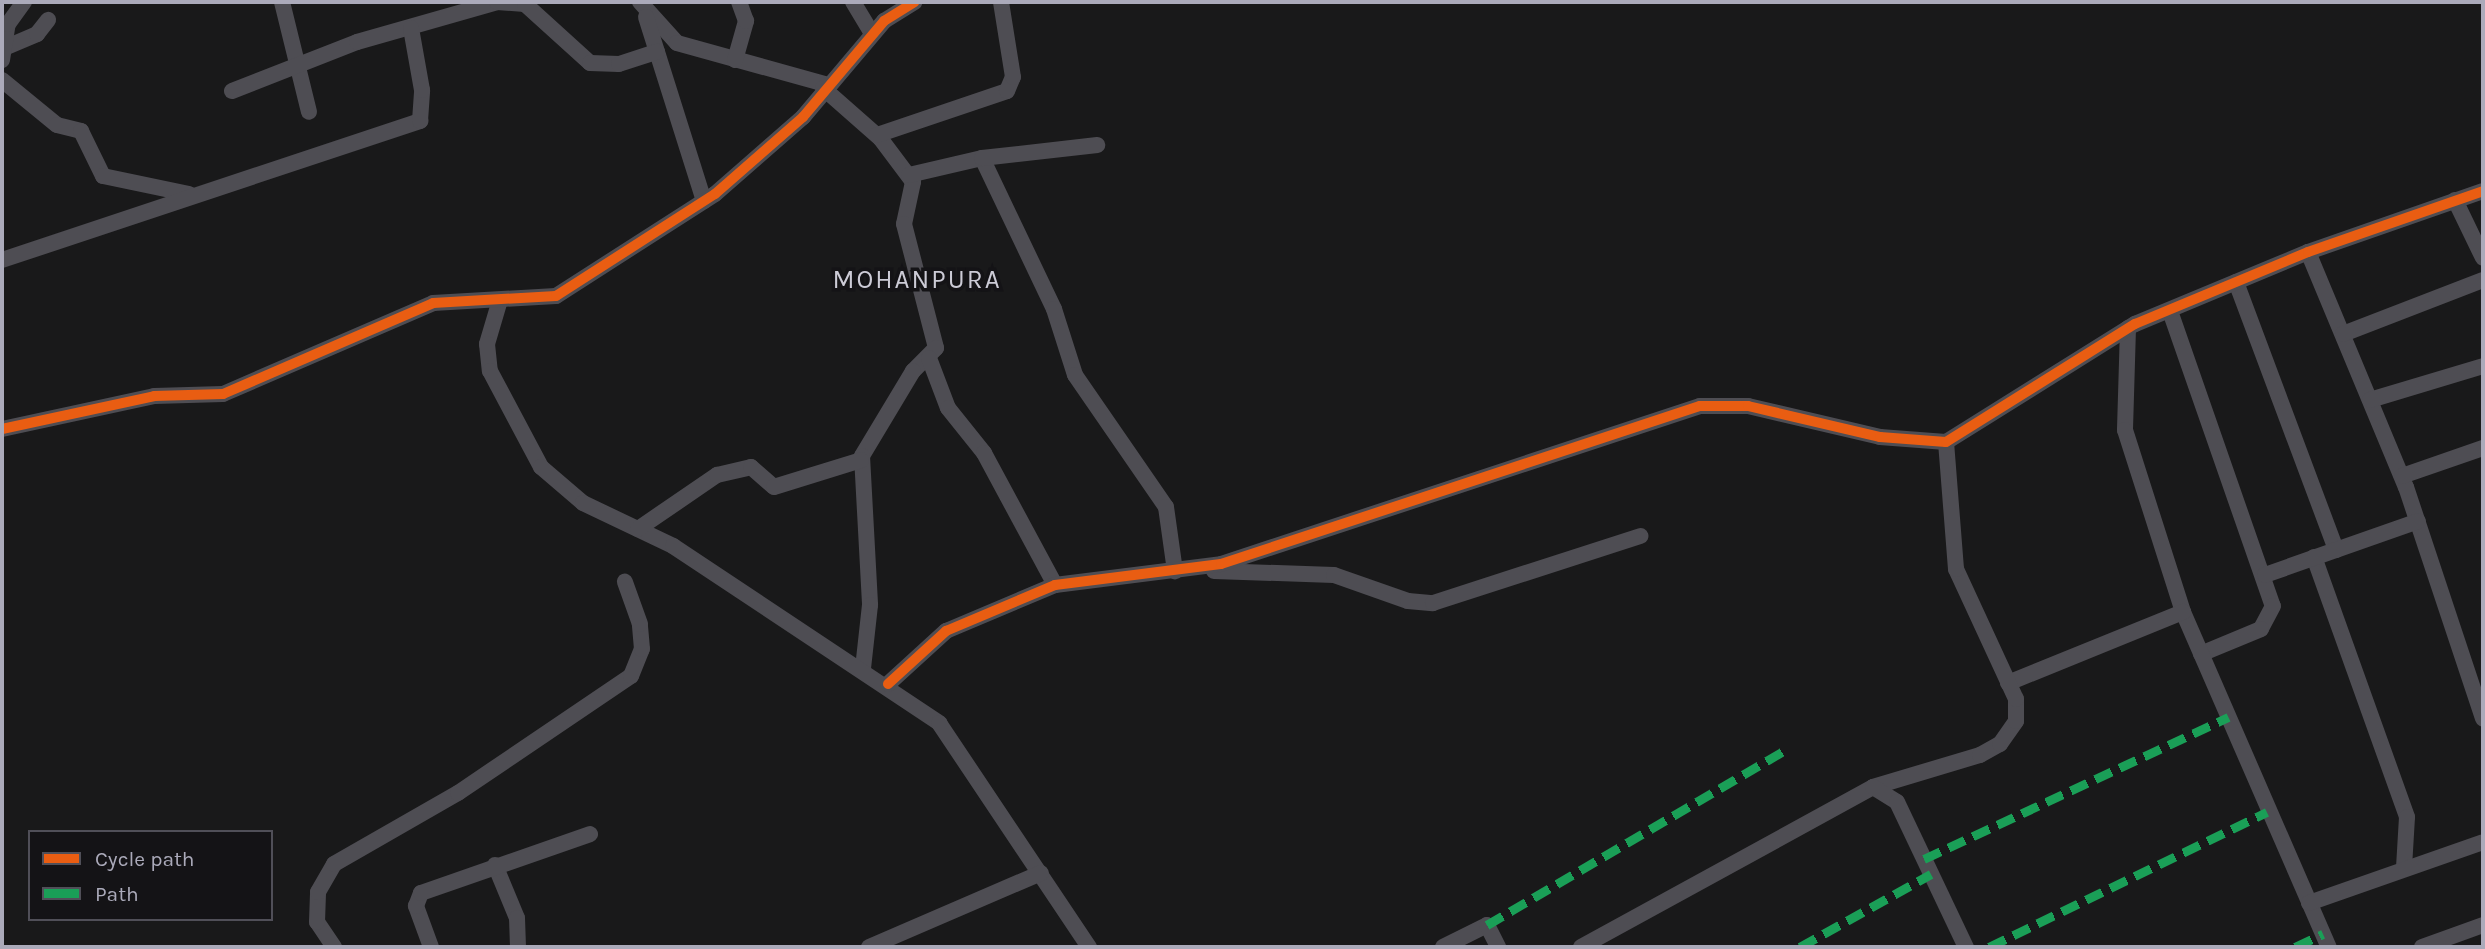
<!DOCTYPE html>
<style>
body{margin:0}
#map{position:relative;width:2485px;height:949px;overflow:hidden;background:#19191a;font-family:Karla,sans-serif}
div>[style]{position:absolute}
.minor>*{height:16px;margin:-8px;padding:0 8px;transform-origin:8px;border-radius:8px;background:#4e4d53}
.quiet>*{height:9px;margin-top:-4.5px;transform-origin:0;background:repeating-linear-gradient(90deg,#1a9f57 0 18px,transparent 0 27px)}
.cycleway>*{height:10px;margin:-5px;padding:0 5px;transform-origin:5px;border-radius:5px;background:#e95d12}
span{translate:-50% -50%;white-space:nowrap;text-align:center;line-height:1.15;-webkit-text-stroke:7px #141316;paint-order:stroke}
.quarter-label{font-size:26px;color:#cccbd6;letter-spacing:2px}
.frame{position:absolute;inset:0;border:4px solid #abaaba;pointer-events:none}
.legend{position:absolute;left:28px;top:830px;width:245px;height:91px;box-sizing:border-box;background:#141316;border:2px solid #504f58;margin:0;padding:9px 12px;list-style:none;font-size:21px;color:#abaaba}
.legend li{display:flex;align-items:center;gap:14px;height:35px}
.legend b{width:35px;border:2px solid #504f58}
</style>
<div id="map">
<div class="minor">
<i style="left:282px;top:2px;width:113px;rotate:76.2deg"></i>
<i style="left:640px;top:2px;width:55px;rotate:47.9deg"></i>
<i style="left:677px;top:43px;width:154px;rotate:15.5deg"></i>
<i style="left:853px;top:2px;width:37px;rotate:59deg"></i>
<i style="left:646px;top:17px;width:193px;rotate:72.5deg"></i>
<i style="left:2px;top:49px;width:38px;rotate:-23deg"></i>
<i style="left:37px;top:34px;width:18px;rotate:-52deg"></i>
<i style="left:2px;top:60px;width:36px;rotate:-81deg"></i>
<i style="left:8px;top:24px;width:27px;rotate:-54deg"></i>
<i style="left:735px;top:60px;width:41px;rotate:-74.2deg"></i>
<i style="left:746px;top:21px;width:20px;rotate:-110deg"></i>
<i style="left:2px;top:80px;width:71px;rotate:39.3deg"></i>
<i style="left:57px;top:125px;width:25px;rotate:14deg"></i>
<i style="left:81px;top:131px;width:50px;rotate:63.9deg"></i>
<i style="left:103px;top:176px;width:88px;rotate:11.8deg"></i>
<i style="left:823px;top:88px;width:76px;rotate:41.3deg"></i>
<i style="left:880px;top:138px;width:55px;rotate:53.1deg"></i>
<i style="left:913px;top:182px;width:43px;rotate:102.1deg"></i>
<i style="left:904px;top:224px;width:128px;rotate:75.5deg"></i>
<i style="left:936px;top:348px;width:33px;rotate:135deg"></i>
<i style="left:913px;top:371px;width:99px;rotate:121deg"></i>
<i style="left:862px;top:456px;width:149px;rotate:86.9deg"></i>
<i style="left:870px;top:605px;width:63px;rotate:96.3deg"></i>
<i style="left:232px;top:91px;width:134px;rotate:-21.4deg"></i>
<i style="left:357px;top:42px;width:146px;rotate:-15.9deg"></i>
<i style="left:497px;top:2px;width:28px;rotate:4deg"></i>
<i style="left:525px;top:4px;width:88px;rotate:42.2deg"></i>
<i style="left:590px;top:63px;width:29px;rotate:2deg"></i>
<i style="left:619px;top:64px;width:40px;rotate:-18deg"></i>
<i style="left:877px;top:135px;width:137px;rotate:-18.7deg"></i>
<i style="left:1007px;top:91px;width:15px;rotate:-67deg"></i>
<i style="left:1013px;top:77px;width:76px;rotate:-99.1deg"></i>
<i style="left:982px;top:158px;width:167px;rotate:64.5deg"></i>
<i style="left:1054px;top:309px;width:69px;rotate:72.3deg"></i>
<i style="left:1075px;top:375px;width:160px;rotate:55.4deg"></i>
<i style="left:1166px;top:507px;width:65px;rotate:82deg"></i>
<i style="left:909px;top:175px;width:75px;rotate:-13.1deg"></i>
<i style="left:982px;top:158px;width:116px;rotate:-6.4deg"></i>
<i style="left:2455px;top:200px;width:64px;rotate:64.2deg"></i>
<i style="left:2308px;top:252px;width:255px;rotate:67.4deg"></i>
<i style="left:2406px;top:487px;width:244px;rotate:71.6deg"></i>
<i style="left:2px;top:260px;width:441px;rotate:-18.4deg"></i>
<i style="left:420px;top:121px;width:31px;rotate:-86deg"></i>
<i style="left:422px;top:90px;width:63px;rotate:-100.1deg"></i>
<i style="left:2236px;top:282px;width:286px;rotate:69.5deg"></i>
<i style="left:500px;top:300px;width:46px;rotate:106.5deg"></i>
<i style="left:487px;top:344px;width:27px;rotate:84deg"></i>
<i style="left:490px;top:371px;width:109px;rotate:62deg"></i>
<i style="left:541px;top:467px;width:55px;rotate:40.6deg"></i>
<i style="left:583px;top:503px;width:100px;rotate:25.5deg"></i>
<i style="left:673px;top:546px;width:320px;rotate:33.6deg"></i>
<i style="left:939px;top:723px;width:270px;rotate:56.2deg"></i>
<i style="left:2170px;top:311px;width:312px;rotate:70.8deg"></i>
<i style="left:2273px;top:606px;width:26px;rotate:118deg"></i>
<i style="left:2261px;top:629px;width:65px;rotate:157.4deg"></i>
<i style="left:2128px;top:328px;width:102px;rotate:91.7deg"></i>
<i style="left:2125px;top:430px;width:191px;rotate:72.3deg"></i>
<i style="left:2183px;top:612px;width:365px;rotate:66.5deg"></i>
<i style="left:2343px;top:334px;width:150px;rotate:-21.1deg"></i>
<i style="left:929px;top:358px;width:53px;rotate:69.2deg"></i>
<i style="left:948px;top:408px;width:58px;rotate:51.3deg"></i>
<i style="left:984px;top:453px;width:150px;rotate:61.7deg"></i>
<i style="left:2370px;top:400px;width:118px;rotate:-16.7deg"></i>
<i style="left:2px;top:429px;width:156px;rotate:-12.2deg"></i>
<i style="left:154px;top:396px;width:69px;rotate:-1.7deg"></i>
<i style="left:223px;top:394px;width:229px;rotate:-23.4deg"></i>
<i style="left:433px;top:303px;width:123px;rotate:-3.3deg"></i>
<i style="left:556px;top:296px;width:189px;rotate:-32.7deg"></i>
<i style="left:715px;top:194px;width:117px;rotate:-41.2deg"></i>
<i style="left:803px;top:117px;width:126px;rotate:-49.8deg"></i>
<i style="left:884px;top:21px;width:36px;rotate:-32deg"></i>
<i style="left:2402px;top:476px;width:86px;rotate:-19.1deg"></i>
<i style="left:638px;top:529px;width:96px;rotate:-34.4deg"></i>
<i style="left:717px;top:475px;width:35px;rotate:-13deg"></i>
<i style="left:751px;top:467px;width:30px;rotate:41deg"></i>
<i style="left:774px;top:487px;width:91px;rotate:-17.2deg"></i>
<i style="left:2314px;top:557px;width:276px;rotate:70.3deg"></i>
<i style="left:2407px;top:817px;width:51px;rotate:93.4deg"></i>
<i style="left:1214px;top:571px;width:120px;rotate:1.9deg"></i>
<i style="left:1334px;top:575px;width:78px;rotate:19.4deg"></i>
<i style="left:1408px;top:601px;width:25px;rotate:5deg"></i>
<i style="left:1433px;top:603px;width:218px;rotate:-17.9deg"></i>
<i style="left:2265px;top:575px;width:162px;rotate:-19.4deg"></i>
<i style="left:2008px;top:683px;width:189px;rotate:-22.1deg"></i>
<i style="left:888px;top:684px;width:79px;rotate:-42.4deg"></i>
<i style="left:946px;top:631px;width:118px;rotate:-22.9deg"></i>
<i style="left:1055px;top:585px;width:167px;rotate:-7.2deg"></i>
<i style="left:1221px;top:564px;width:504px;rotate:-18.26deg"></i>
<i style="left:1700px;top:406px;width:48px"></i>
<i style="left:1748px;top:406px;width:136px;rotate:13.2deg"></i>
<i style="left:1880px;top:437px;width:66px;rotate:4.3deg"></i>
<i style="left:1946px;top:442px;width:223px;rotate:-32deg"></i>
<i style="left:2135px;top:324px;width:187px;rotate:-22.6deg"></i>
<i style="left:2308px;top:252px;width:185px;rotate:-19.2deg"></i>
<i style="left:1873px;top:787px;width:112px;rotate:-16.7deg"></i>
<i style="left:1980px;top:755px;width:23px;rotate:-29deg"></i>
<i style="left:2000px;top:744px;width:28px;rotate:-55deg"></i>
<i style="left:2016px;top:721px;width:22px;rotate:-90deg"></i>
<i style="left:2016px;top:699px;width:143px;rotate:-114.8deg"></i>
<i style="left:1956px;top:569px;width:127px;rotate:-94.5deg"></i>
<i style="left:495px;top:865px;width:57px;rotate:67.5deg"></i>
<i style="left:517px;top:918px;width:29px;rotate:88deg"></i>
<i style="left:2309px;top:903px;width:184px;rotate:-19.3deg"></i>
<i style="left:334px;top:947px;width:30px;rotate:-124deg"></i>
<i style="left:317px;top:922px;width:30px;rotate:-88deg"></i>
<i style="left:318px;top:892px;width:32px;rotate:-60deg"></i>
<i style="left:334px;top:864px;width:143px;rotate:-29.8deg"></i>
<i style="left:458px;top:793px;width:209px;rotate:-34.1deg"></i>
<i style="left:631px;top:676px;width:29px;rotate:-68deg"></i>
<i style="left:642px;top:649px;width:25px;rotate:-95deg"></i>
<i style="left:640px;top:624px;width:45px;rotate:-109.7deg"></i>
<i style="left:431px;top:947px;width:44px;rotate:-110.1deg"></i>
<i style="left:416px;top:906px;width:14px;rotate:-69deg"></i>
<i style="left:421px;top:893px;width:179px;rotate:-19.2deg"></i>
<i style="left:869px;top:947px;width:187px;rotate:-23.3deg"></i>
<i style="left:1443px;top:947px;width:49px;rotate:-26.6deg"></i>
<i style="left:1487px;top:925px;width:25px;rotate:63deg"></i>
<i style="left:1581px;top:947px;width:333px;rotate:-28.7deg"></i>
<i style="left:1873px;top:787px;width:28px;rotate:32deg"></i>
<i style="left:1897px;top:802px;width:161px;rotate:64.6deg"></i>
<i style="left:2422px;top:947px;width:65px;rotate:-19.8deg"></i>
</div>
<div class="quiet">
<i style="left:1924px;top:859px;width:336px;rotate:-25deg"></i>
<i style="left:1487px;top:925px;width:343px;rotate:-30.4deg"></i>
<i style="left:1800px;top:947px;width:150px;rotate:-29.1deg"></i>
<i style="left:1989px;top:947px;width:309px;rotate:-25.9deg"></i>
<i style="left:2295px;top:947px;width:31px;rotate:-25deg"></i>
</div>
<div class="cycleway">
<i style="left:2px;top:429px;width:156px;rotate:-12.2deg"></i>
<i style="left:154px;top:396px;width:69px;rotate:-1.7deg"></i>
<i style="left:223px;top:394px;width:229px;rotate:-23.4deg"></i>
<i style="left:433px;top:303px;width:123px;rotate:-3.3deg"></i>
<i style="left:556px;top:296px;width:189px;rotate:-32.7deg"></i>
<i style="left:715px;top:194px;width:117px;rotate:-41.2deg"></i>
<i style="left:803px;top:117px;width:126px;rotate:-49.8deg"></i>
<i style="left:884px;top:21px;width:36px;rotate:-32deg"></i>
<i style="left:888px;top:684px;width:79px;rotate:-42.4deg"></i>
<i style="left:946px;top:631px;width:118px;rotate:-22.9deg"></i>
<i style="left:1055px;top:585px;width:167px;rotate:-7.2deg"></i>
<i style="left:1221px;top:564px;width:504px;rotate:-18.26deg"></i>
<i style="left:1700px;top:406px;width:48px"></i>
<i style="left:1748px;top:406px;width:136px;rotate:13.2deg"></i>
<i style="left:1880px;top:437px;width:66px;rotate:4.3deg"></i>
<i style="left:1946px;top:442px;width:223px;rotate:-32deg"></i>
<i style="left:2135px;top:324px;width:187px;rotate:-22.6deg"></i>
<i style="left:2308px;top:252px;width:185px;rotate:-19.2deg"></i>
</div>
<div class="quarter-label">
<span style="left:917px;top:280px">MOHANPURA</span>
</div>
<div class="frame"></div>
<ul class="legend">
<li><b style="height:9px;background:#e95d12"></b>Cycle path</li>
<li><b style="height:9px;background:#1a9f57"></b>Path</li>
</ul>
</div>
